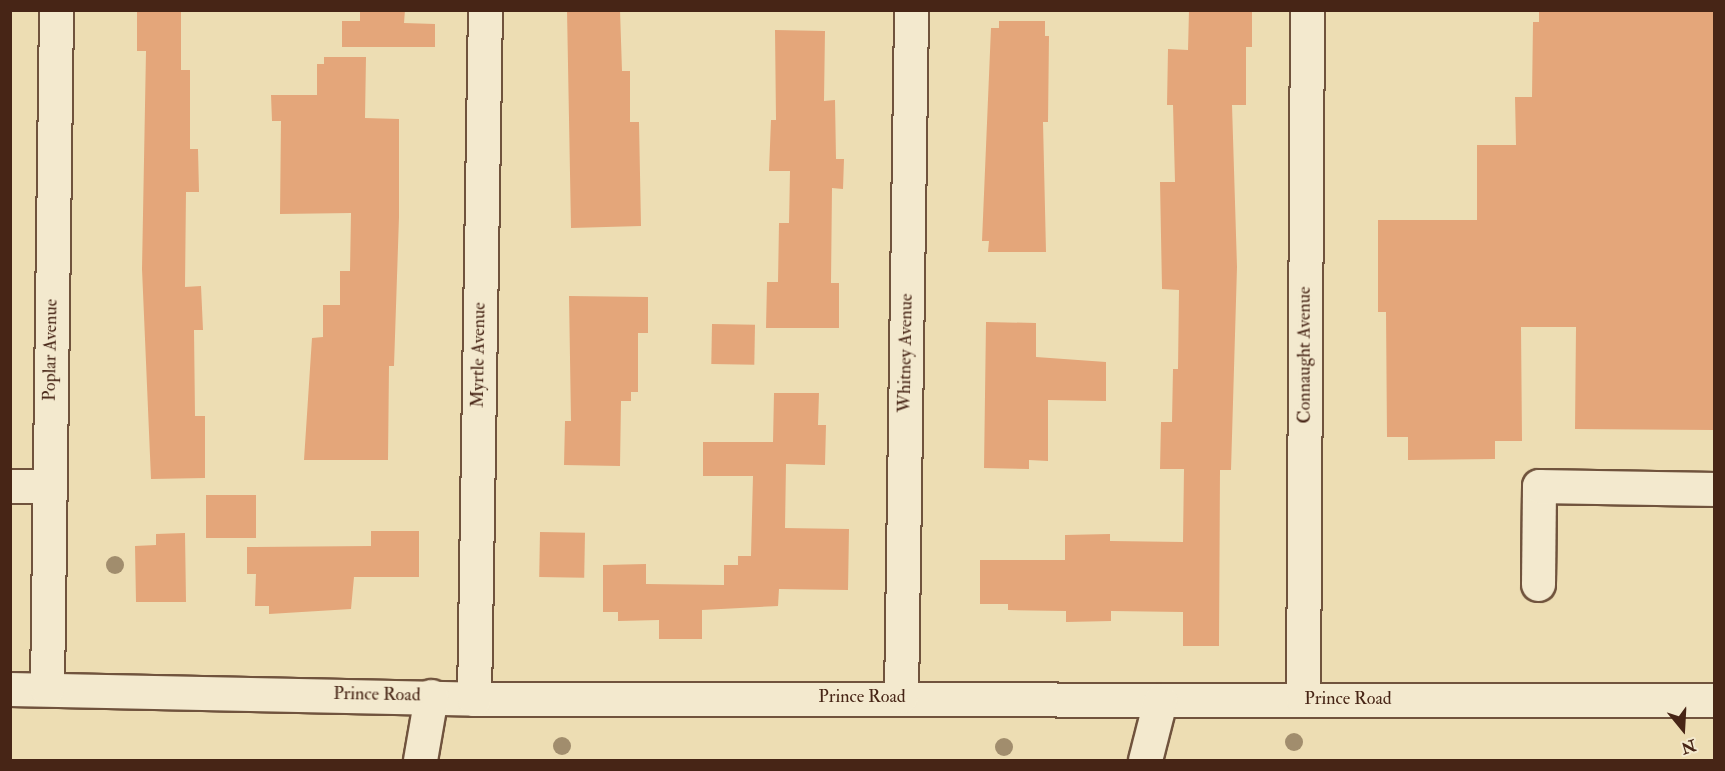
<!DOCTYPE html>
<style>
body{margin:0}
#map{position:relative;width:1725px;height:771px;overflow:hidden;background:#edddb3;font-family:"IM FELL Double Pica",serif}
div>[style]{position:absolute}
.building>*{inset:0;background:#e4a67a;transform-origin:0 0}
.roads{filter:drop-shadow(2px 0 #70533d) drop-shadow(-2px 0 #70533d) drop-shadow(0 2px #70533d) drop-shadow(0 -2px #70533d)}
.minor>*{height:33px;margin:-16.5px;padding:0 16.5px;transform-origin:16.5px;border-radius:16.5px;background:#f3e9ce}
.trees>*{width:18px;height:18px;margin:-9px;border-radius:50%;background:#a18d6d}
span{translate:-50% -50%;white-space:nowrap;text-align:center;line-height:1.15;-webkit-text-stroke:4.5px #f3e9ce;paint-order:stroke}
.street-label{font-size:18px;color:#472516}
.frame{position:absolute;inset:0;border:12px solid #472516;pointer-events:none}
.north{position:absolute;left:1653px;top:699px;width:60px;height:60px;-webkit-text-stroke:4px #f3e9ce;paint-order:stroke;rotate:162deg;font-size:16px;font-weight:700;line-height:24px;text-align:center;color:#472516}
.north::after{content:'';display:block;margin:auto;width:21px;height:27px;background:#472516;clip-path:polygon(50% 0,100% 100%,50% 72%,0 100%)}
</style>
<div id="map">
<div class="building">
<i style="clip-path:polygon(137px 10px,181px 10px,181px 70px,190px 70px,190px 149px,198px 149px,199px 192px,186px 192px,185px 287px,201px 286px,203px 330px,194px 330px,195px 416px,205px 416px,205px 478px,151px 479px,142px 269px,146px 51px,137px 51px)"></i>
<i style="clip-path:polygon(360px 10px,405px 10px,404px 23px,435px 24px,435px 47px,342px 47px,342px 21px,360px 21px)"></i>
<i style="clip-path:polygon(567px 10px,620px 10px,622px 71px,630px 71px,630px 122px,639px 122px,641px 226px,571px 228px)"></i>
<i style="clip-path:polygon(1189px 10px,1252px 10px,1252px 47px,1246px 47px,1246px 105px,1232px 105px,1237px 267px,1231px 470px,1220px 470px,1219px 646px,1183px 646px,1183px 612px,1111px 611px,1111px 621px,1066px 622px,1066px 611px,1008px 610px,1008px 604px,980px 604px,980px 560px,1065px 560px,1065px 535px,1110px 534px,1110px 541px,1183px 542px,1184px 469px,1160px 469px,1161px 422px,1172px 422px,1173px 369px,1178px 369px,1179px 290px,1162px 289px,1160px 182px,1175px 182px,1173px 105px,1167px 105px,1168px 49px,1188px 50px)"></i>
<i style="clip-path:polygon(1539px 10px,1714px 10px,1714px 430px,1575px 429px,1576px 327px,1521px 327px,1522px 441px,1495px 441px,1495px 459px,1408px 460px,1408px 437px,1387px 437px,1386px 312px,1378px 312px,1378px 220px,1477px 220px,1477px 145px,1516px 145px,1515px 97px,1532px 97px,1533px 22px,1539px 22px)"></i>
<i style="clip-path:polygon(999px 21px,1045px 21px,1045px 36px,1049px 36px,1048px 122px,1043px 122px,1046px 252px,988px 252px,989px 241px,982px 241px,991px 28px,999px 28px)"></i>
<i style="clip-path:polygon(775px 30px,825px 31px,824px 101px,835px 100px,836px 159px,844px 159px,843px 189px,832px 188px,831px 283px,839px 283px,839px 328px,766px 328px,767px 282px,778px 282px,779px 223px,789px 223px,790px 171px,769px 171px,771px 120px,776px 120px)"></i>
<i style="clip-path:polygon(324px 57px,366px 57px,365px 118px,399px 119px,399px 217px,394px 366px,389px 366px,388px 460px,304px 460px,312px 338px,323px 337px,323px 305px,340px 305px,340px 271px,350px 271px,351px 213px,280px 214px,281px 121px,272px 121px,271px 95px,317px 95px,317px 64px,324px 64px)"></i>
<i style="clip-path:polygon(569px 296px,648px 297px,648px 333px,638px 333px,638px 392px,631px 392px,631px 401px,621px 401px,620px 466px,564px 465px,565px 421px,571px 421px)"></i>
<i style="clip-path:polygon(986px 322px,1036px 323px,1036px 357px,1106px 362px,1106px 401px,1048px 400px,1048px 461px,1029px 460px,1029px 469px,984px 468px)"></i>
<i style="left:712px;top:324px;width:43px;height:40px;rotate:1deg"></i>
<i style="clip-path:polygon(774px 393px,819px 393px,818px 425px,826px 425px,825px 465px,786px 464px,785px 528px,849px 529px,848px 590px,779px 589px,778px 606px,702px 610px,702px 639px,659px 639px,659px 620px,618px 621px,618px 612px,603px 612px,603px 565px,646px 564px,646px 584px,724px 585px,724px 565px,738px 565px,738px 556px,751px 556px,753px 476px,703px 476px,703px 442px,773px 442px)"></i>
<i style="left:206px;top:495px;width:50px;height:43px"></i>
<i style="clip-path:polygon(371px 531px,419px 531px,419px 577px,354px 577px,351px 609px,269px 614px,269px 606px,255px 606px,256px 574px,247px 574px,247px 547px,371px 546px)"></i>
<i style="left:540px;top:532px;width:45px;height:45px;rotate:1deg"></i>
<i style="clip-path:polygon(185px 533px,186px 602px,136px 602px,135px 546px,156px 545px,156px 534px)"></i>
</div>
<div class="roads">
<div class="minor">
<i style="left:10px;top:486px;width:39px"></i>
<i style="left:1538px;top:584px;width:98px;rotate:-89.4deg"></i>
<i style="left:1539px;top:486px;width:175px;rotate:1deg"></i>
<i style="left:10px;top:689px;width:464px;rotate:1.2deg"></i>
<i style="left:474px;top:699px;width:1240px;rotate:0.05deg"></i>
<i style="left:47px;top:689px;width:679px;rotate:-89.24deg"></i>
<i style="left:901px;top:696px;width:686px;rotate:-89.16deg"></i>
<i style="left:474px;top:699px;width:689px;rotate:-89.09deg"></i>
<i style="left:1303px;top:699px;width:689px;rotate:-89.67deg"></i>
<i style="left:420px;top:760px;width:65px;rotate:-80.2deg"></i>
<i style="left:1145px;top:760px;width:61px;rotate:-75.7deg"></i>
</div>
</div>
<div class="trees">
<i style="left:115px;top:565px"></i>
<i style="left:1294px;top:742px"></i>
<i style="left:562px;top:746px"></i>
<i style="left:1004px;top:747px"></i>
</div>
<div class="street-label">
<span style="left:51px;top:350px;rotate:-89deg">Poplar Avenue</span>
<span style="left:906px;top:353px;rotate:-89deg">Whitney Avenue</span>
<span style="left:479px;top:355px;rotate:-89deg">Myrtle Avenue</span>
<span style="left:1305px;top:355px;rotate:-90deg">Connaught Avenue</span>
<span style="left:377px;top:695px;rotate:1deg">Prince Road</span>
<span style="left:862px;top:697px">Prince Road</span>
<span style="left:1348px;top:699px">Prince Road</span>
</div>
<div class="frame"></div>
<div class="north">N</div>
</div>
